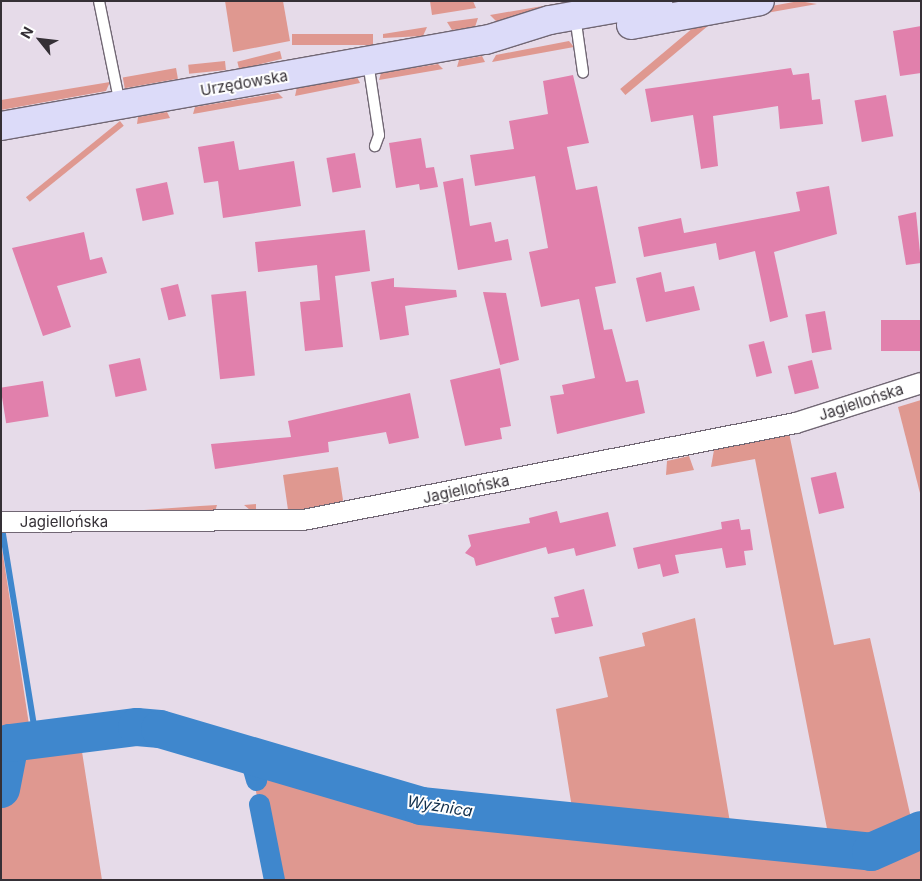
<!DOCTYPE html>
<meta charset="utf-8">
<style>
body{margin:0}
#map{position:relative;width:922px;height:881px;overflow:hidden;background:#e6dbe9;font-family:Inter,sans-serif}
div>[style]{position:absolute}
.green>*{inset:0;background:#df9890;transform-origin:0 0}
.stream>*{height:6px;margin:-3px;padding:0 3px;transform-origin:3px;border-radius:3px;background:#3f87cd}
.canal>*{height:21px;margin:-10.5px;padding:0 10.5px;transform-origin:10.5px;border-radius:10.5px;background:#3f87cd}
.river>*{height:38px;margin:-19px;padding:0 19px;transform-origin:19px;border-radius:19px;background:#3f87cd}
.building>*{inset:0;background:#e180ac;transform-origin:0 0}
.roads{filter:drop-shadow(1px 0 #716774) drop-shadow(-1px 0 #716774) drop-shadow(0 1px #716774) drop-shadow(0 -1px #716774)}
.lane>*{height:10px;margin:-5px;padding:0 5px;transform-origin:5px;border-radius:5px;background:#fff}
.street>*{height:20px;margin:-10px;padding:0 10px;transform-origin:10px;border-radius:10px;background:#fff}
.secondary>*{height:28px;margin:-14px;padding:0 14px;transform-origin:14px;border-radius:14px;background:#dcdbf9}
span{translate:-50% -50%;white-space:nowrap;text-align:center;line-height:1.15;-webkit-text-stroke:4px #fff;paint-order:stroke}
.street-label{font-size:15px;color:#353036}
.water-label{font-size:16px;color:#12304d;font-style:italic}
.frame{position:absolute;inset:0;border:2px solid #353036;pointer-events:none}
.north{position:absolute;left:15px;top:15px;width:50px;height:50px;-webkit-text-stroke:4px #fff;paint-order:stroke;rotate:299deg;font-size:14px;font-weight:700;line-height:20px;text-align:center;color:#353036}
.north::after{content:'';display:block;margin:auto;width:18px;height:22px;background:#353036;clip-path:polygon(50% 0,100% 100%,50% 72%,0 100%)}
</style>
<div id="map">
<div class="green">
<i style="clip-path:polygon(225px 1px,283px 1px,290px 41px,233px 52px)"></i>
<i style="clip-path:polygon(430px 1px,473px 1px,476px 8px,432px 15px)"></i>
<i style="clip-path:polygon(799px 1px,817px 4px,727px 20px,729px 14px)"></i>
<i style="clip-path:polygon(566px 2px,567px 7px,498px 23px,490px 15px)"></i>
<i style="left:706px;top:17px;width:8px;height:112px;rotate:50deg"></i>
<i style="clip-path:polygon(478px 18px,475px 27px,452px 30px,447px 22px)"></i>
<i style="clip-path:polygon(427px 27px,423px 36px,383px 38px,383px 34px)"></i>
<i style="left:373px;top:34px;width:11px;height:81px;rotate:90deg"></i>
<i style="clip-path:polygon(569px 41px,574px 47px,492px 62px,496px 55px)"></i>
<i style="left:280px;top:51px;width:8px;height:44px;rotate:76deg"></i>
<i style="clip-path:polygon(482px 56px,485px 62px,457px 67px,459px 60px)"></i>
<i style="left:225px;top:61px;width:9px;height:37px;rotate:84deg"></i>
<i style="clip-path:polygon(438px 64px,443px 69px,379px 80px,381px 73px)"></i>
<i style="left:176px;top:68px;width:11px;height:54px;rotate:80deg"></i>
<i style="clip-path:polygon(357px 77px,360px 83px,295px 96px,297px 87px)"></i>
<i style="clip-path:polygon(110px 82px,106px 91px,1px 110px,1px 100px)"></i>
<i style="clip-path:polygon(278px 93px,283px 98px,193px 114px,195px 107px)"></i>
<i style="clip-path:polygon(167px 112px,170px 118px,137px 124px,138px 117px)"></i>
<i style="left:120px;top:121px;width:6px;height:121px;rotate:51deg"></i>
<i style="clip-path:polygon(921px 400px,921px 497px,898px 407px)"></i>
<i style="clip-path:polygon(789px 433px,834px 645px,870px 638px,913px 827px,872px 846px,830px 844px,755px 459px,711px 467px,714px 450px)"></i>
<i style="clip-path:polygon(689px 456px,694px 470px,666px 475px,667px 461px)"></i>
<i style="clip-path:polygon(338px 467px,343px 500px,340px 507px,256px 515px,244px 505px,256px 504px,256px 511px,288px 510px,283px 475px)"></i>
<i style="clip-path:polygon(217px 505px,214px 515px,102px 513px,200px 506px)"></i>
<i style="clip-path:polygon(1px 542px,30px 731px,78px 726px,102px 880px,1px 880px)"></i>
<i style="clip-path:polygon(695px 618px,732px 834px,573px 814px,556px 709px,608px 697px,599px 657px,645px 646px,642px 633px)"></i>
<i style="clip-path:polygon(250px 762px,427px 815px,874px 858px,921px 837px,921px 880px,274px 880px)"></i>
</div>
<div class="stream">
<i style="left:2px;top:528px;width:213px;rotate:80.8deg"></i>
</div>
<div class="canal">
<i style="left:249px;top:755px;width:26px;rotate:74deg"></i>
<i style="left:259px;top:804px;width:77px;rotate:78.8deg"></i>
</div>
<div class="river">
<i style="left:1px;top:789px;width:47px;rotate:-78.9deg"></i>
<i style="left:10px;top:743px;width:128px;rotate:-7.2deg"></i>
<i style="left:137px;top:727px;width:23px;rotate:5deg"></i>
<i style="left:160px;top:729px;width:272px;rotate:16.4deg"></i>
<i style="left:421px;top:806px;width:452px;rotate:5.8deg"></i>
<i style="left:871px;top:852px;width:55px;rotate:-23.7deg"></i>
</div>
<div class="building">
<i style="clip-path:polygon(921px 26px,921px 73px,900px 76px,893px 31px)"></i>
<i style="clip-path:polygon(791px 68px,793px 75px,809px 73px,812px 100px,820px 99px,823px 124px,780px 129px,778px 106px,713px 116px,718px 166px,701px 169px,693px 115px,651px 122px,645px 89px)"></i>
<i style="clip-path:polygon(573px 75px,589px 143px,567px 147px,576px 190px,597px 186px,616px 283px,595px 287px,604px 330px,612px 329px,626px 382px,638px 380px,645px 413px,557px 434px,550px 396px,564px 394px,562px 385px,595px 378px,579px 299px,541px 307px,529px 252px,548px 248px,535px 176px,475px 186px,470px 155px,514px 149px,509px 121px,548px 114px,543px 81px)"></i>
<i style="left:886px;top:95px;width:42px;height:32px;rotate:80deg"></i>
<i style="clip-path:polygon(421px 138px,426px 168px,434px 167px,438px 187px,420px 190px,419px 184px,396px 188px,389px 143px)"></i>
<i style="clip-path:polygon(234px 141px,239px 170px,294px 161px,301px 206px,223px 218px,218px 181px,204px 183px,198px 147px)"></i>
<i style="left:355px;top:153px;width:35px;height:29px;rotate:80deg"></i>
<i style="clip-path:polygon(463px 178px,470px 226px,491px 222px,495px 242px,508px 239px,512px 260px,458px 270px,443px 182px)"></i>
<i style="left:167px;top:182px;width:33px;height:32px;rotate:78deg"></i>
<i style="clip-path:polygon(829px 186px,837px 234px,774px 252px,788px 317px,770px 322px,755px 251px,719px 260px,716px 243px,644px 257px,638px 227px,681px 218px,684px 233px,800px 211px,796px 192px)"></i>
<i style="clip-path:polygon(916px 212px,921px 263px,906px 265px,898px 216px)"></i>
<i style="clip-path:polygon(365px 230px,370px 271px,335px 276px,343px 347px,305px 351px,300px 302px,320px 300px,317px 265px,258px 272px,255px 242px)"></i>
<i style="clip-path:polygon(84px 232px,90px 260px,102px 257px,107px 273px,57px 286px,71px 327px,43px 336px,12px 248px)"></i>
<i style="clip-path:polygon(661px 272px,665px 292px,694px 286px,700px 310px,646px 322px,636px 278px)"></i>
<i style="clip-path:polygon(394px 278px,394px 287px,456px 290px,457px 297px,405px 306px,409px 335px,380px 340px,371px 282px)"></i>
<i style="left:178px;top:284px;width:33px;height:18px;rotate:76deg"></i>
<i style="left:246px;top:291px;width:85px;height:35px;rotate:84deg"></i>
<i style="clip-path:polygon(483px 292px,506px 293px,519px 360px,500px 365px)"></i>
<i style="left:825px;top:311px;width:39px;height:20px;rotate:80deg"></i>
<i style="left:921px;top:320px;width:31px;height:40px;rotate:90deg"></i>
<i style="left:764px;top:341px;width:33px;height:16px;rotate:76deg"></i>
<i style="left:140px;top:358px;width:33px;height:32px;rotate:78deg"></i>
<i style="left:812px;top:360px;width:29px;height:25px;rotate:76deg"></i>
<i style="clip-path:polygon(500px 368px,511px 426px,500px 428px,502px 439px,465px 446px,450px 380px)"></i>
<i style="left:43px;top:381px;width:36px;height:43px;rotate:81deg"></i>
<i style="clip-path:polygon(410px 393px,419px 438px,389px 444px,386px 432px,328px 442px,329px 452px,215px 469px,211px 444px,291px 437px,288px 421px)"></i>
<i style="left:836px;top:472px;width:37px;height:26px;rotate:77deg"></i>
<i style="clip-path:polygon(557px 511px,560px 523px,608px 512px,616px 546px,576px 556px,574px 548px,548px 554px,546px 547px,476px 566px,474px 558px,465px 553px,471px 546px,468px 535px,530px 523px,529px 518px)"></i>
<i style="clip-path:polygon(739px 519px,741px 530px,750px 529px,753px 550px,744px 551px,746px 565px,726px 568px,722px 548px,675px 555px,679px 573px,663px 577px,660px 564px,638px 569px,633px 548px,722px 529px,721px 522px)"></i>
<i style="clip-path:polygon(584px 589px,593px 626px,555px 634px,551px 618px,559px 617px,554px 597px)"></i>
</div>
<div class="roads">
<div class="lane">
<i style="left:99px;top:1px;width:105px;rotate:78.5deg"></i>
<i style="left:575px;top:16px;width:57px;rotate:81.9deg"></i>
<i style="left:368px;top:62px;width:74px;rotate:81.4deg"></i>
<i style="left:379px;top:135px;width:12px;rotate:110deg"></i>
</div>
<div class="street">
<i style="left:1px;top:522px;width:302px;rotate:-0.4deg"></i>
<i style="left:303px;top:520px;width:502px;rotate:-11.13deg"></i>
<i style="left:796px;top:423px;width:131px;rotate:-17.7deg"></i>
</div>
<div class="secondary">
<i style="left:631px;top:25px;width:131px;rotate:-10.5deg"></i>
<i style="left:1px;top:126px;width:493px;rotate:-10.1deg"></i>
<i style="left:486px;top:40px;width:67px;rotate:-17.4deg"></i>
<i style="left:550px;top:20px;width:110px;rotate:-10deg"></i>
</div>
</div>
<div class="street-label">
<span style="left:244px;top:83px;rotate:-10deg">Urzędowska</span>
<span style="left:861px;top:402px;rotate:-18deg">Jagiellońska</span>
<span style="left:466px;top:489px;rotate:-12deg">Jagiellońska</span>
<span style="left:64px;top:522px">Jagiellońska</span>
</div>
<div class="water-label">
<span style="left:440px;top:806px;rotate:9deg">Wyżnica</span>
</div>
<div class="frame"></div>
<div class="north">N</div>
</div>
